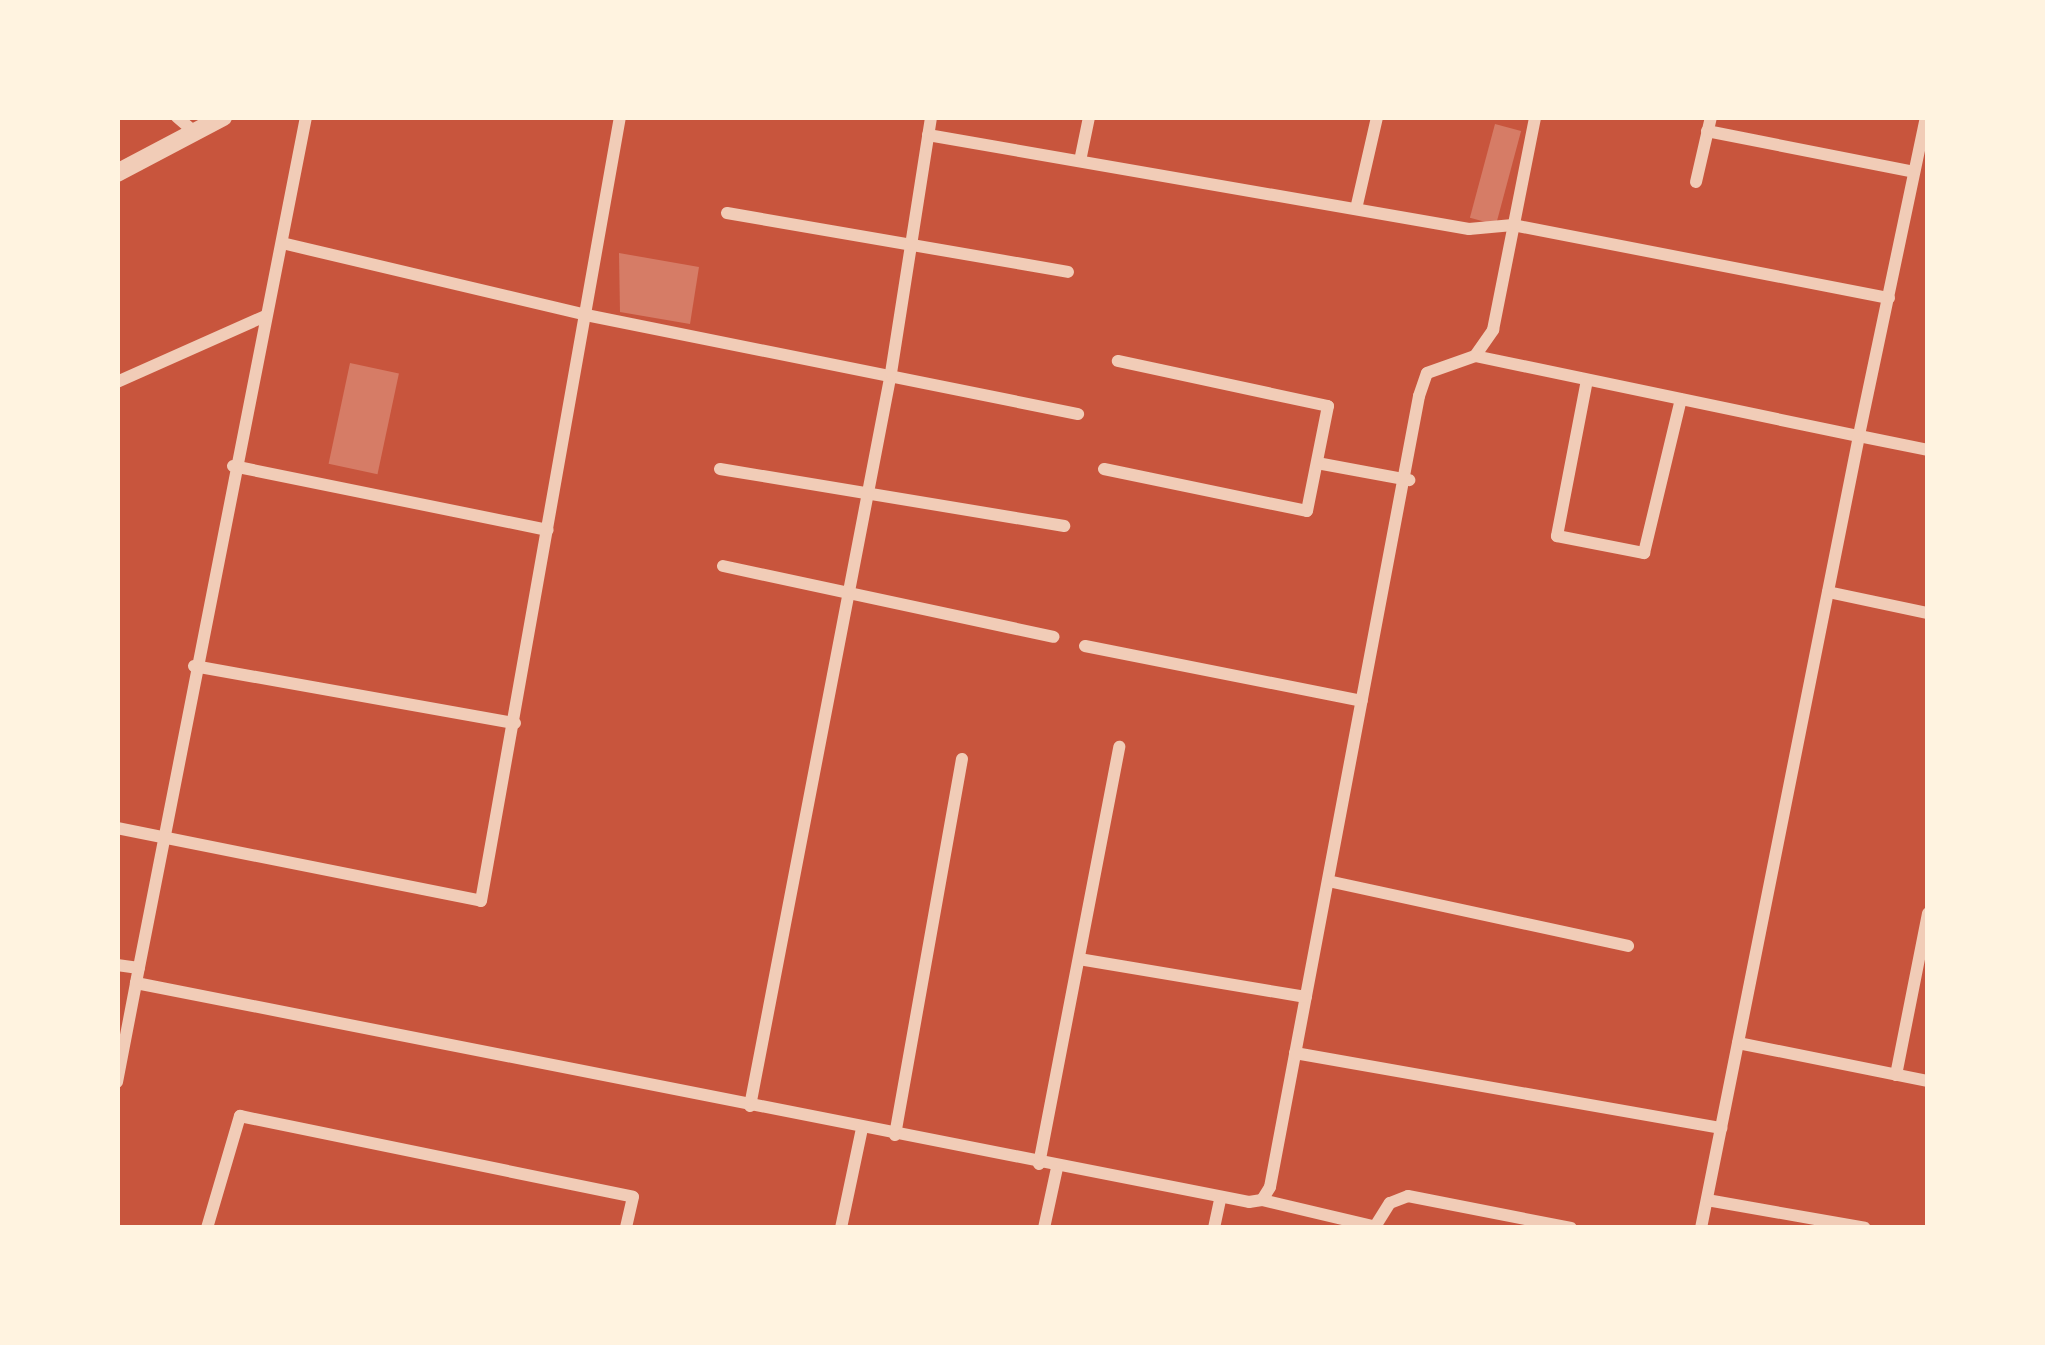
<!DOCTYPE html>
<style>
body{margin:0}
#map{position:relative;width:2045px;height:1345px;overflow:hidden;background:#c8553d;font-family:"IBM Plex Sans",sans-serif}
div>[style]{position:absolute}
.building>*{inset:0;background:#d67c66;transform-origin:0 0}
.minor>*{height:12px;margin:-6px;padding:0 6px;transform-origin:6px;border-radius:6px;background:#f1ccb7}
.tertiary>*{height:18px;margin:-9px;padding:0 9px;transform-origin:9px;border-radius:9px;background:#f1ccb7}
span{translate:-50% -50%;white-space:nowrap;text-align:center;line-height:1.15;-webkit-text-stroke:12px #fff3e0;paint-order:stroke}
.frame{position:absolute;inset:0;border:120px solid #fff3e0;pointer-events:none}
</style>
<div id="map">
<div class="building">
<i style="left:1495px;top:124px;width:27px;height:97px;rotate:15deg"></i>
<i style="clip-path:polygon(619px 253px,699px 267px,690px 324px,620px 312px)"></i>
<i style="left:350px;top:363px;width:50px;height:103px;rotate:12deg"></i>
</div>
<div class="minor">
<i style="left:177px;top:117px;width:23px;rotate:41deg"></i>
<i style="left:306px;top:117px;width:883px;rotate:101.11deg"></i>
<i style="left:136px;top:983px;width:1134px;rotate:11.13deg"></i>
<i style="left:1249px;top:1202px;width:13px;rotate:-9deg"></i>
<i style="left:1262px;top:1200px;width:15px;rotate:-58deg"></i>
<i style="left:1270px;top:1187px;width:805px;rotate:-79.33deg"></i>
<i style="left:1419px;top:396px;width:24px;rotate:-71deg"></i>
<i style="left:1427px;top:373px;width:51px;rotate:-19.5deg"></i>
<i style="left:1475px;top:356px;width:32px;rotate:-55deg"></i>
<i style="left:1493px;top:330px;width:217px;rotate:-78.8deg"></i>
<i style="left:1926px;top:117px;width:326px;rotate:101.9deg"></i>
<i style="left:1859px;top:436px;width:70px;rotate:11.5deg"></i>
<i style="left:1707px;top:131px;width:211px;rotate:11.2deg"></i>
<i style="left:928px;top:135px;width:549px;rotate:9.86deg"></i>
<i style="left:1469px;top:229px;width:44px;rotate:-5.2deg"></i>
<i style="left:1513px;top:225px;width:383px;rotate:11deg"></i>
<i style="left:1080px;top:161px;width:45px;rotate:-78.4deg"></i>
<i style="left:1696px;top:182px;width:67px;rotate:-77deg"></i>
<i style="left:1356px;top:209px;width:94px;rotate:-77.1deg"></i>
<i style="left:727px;top:213px;width:346px;rotate:9.8deg"></i>
<i style="left:282px;top:243px;width:312px;rotate:13.3deg"></i>
<i style="left:586px;top:315px;width:502px;rotate:11.38deg"></i>
<i style="left:1475px;top:356px;width:392px;rotate:11.8deg"></i>
<i style="left:1859px;top:436px;width:808px;rotate:101.28deg"></i>
<i style="left:1587px;top:380px;width:159px;rotate:100.9deg"></i>
<i style="left:1557px;top:536px;width:89px;rotate:11.1deg"></i>
<i style="left:1644px;top:553px;width:158px;rotate:-76.5deg"></i>
<i style="left:117px;top:382px;width:162px;rotate:-24deg"></i>
<i style="left:1317px;top:463px;width:94px;rotate:10.5deg"></i>
<i style="left:233px;top:466px;width:321px;rotate:11.5deg"></i>
<i style="left:720px;top:469px;width:349px;rotate:9.4deg"></i>
<i style="left:1104px;top:469px;width:207px;rotate:11.7deg"></i>
<i style="left:1307px;top:511px;width:107px;rotate:-78.7deg"></i>
<i style="left:1328px;top:406px;width:215px;rotate:-167.9deg"></i>
<i style="left:723px;top:566px;width:338px;rotate:12.1deg"></i>
<i style="left:1828px;top:592px;width:102px;rotate:11.9deg"></i>
<i style="left:1085px;top:646px;width:282px;rotate:11.2deg"></i>
<i style="left:194px;top:666px;width:326px;rotate:10.1deg"></i>
<i style="left:117px;top:828px;width:371px;rotate:11.3deg"></i>
<i style="left:481px;top:901px;width:796px;rotate:-79.95deg"></i>
<i style="left:1328px;top:881px;width:307px;rotate:12.2deg"></i>
<i style="left:1079px;top:959px;width:230px;rotate:9.5deg"></i>
<i style="left:117px;top:965px;width:22px;rotate:8deg"></i>
<i style="left:1738px;top:1043px;width:194px;rotate:11.3deg"></i>
<i style="left:1295px;top:1053px;width:433px;rotate:10deg"></i>
<i style="left:1896px;top:1075px;width:165px;rotate:-78.8deg"></i>
<i style="left:117px;top:1082px;width:101px;rotate:-79.1deg"></i>
<i style="left:750px;top:1106px;width:746px;rotate:-79.11deg"></i>
<i style="left:891px;top:373px;width:259px;rotate:-81.1deg"></i>
<i style="left:895px;top:1135px;width:382px;rotate:-79.9deg"></i>
<i style="left:1039px;top:1164px;width:425px;rotate:-79.1deg"></i>
<i style="left:1262px;top:1200px;width:117px;rotate:13.3deg"></i>
<i style="left:1707px;top:1200px;width:160px;rotate:10deg"></i>
<i style="left:1376px;top:1225px;width:26px;rotate:-58deg"></i>
<i style="left:1390px;top:1203px;width:19px;rotate:-21deg"></i>
<i style="left:1408px;top:1196px;width:166px;rotate:11.1deg"></i>
<i style="left:207px;top:1228px;width:117px;rotate:-73.6deg"></i>
<i style="left:240px;top:1116px;width:401px;rotate:11.6deg"></i>
<i style="left:633px;top:1197px;width:32px;rotate:103deg"></i>
<i style="left:841px;top:1228px;width:102px;rotate:-78.1deg"></i>
<i style="left:1044px;top:1228px;width:61px;rotate:-77.8deg"></i>
<i style="left:1214px;top:1228px;width:29px;rotate:-78deg"></i>
</div>
<div class="tertiary">
<i style="left:117px;top:173px;width:120px;rotate:-27.8deg"></i>
</div>
<div class="frame"></div>
</div>
